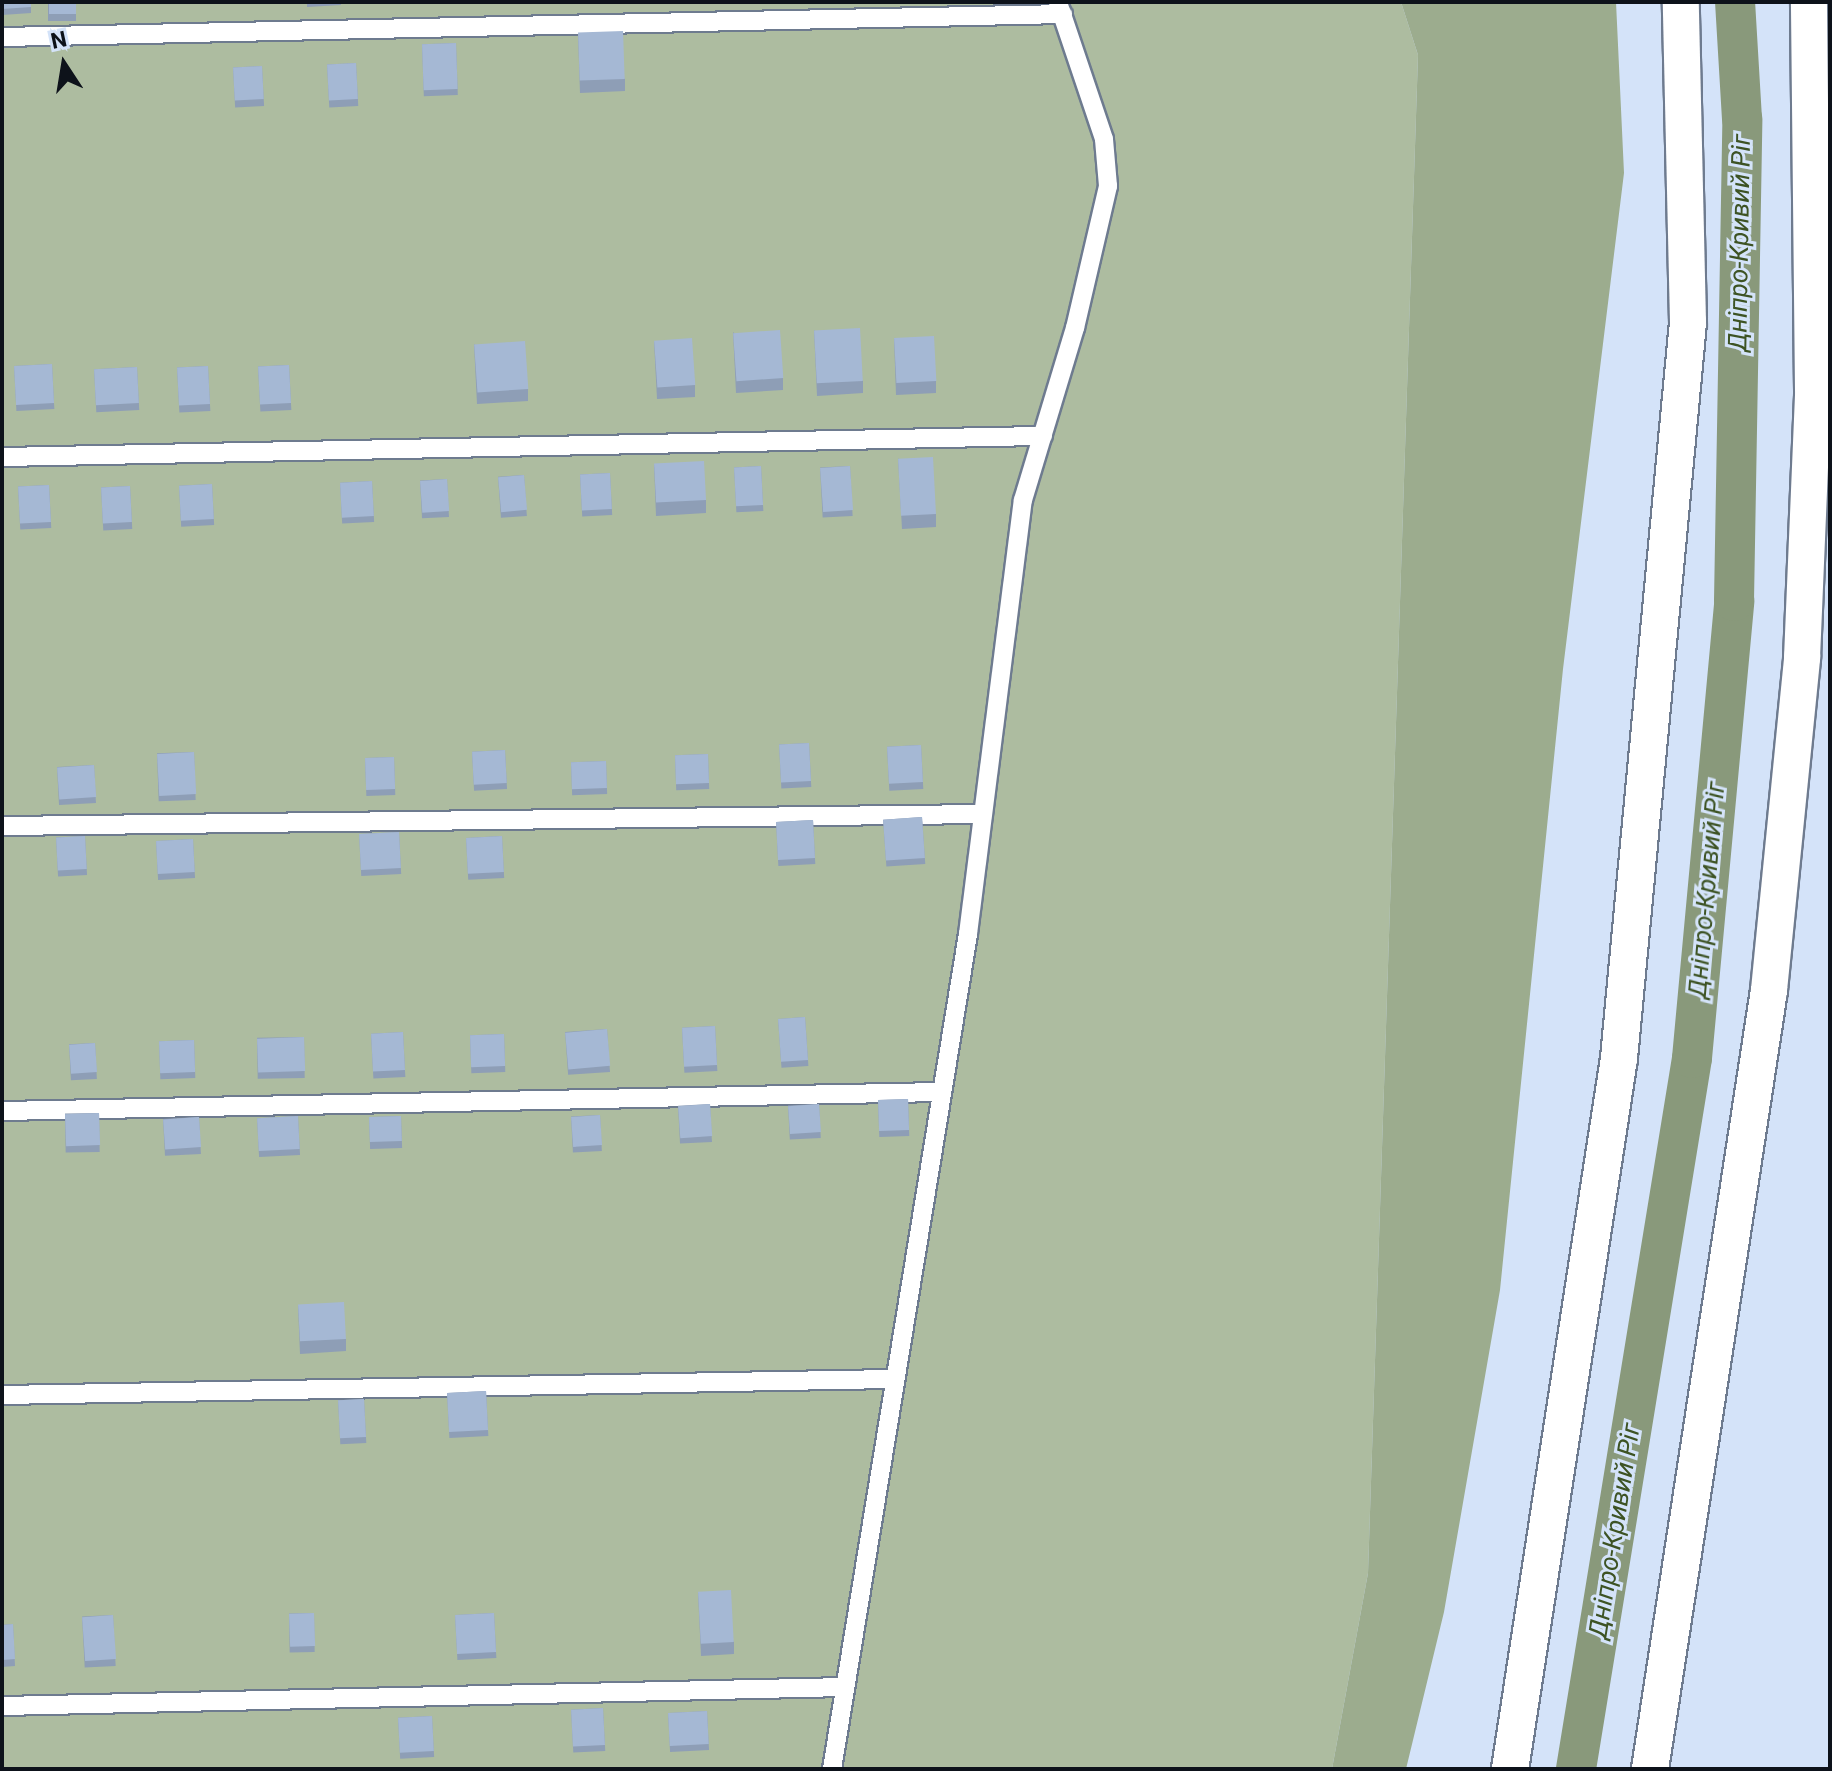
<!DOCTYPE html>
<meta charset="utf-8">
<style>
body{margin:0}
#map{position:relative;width:1832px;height:1771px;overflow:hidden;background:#d4e3f9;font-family:Roboto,sans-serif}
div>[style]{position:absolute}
.green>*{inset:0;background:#adbca0}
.forest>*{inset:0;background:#9cac8e}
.canal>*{height:40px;margin:-20px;padding:0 20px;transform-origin:20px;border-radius:20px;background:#89997b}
.roads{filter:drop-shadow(2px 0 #6e7b8f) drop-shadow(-2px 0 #6e7b8f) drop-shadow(0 2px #6e7b8f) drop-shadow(0 -2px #6e7b8f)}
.lane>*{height:18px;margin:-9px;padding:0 9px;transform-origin:9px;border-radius:9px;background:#fff}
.street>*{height:36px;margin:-18px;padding:0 18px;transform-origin:18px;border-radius:18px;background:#fff}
.wall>*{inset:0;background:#8e9eb6;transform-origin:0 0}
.building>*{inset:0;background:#a5b8d4;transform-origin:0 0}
span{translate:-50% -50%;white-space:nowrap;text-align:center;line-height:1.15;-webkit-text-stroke:6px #d4e3f9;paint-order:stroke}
.water-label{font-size:26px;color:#3d5324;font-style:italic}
.frame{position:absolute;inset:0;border:4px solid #0d121a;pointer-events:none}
.north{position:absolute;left:24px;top:24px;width:80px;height:80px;-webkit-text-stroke:6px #d4e3f9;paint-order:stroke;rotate:348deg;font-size:22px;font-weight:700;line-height:32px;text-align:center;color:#0d121a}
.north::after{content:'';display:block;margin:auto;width:28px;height:36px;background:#0d121a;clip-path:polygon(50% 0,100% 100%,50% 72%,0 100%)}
</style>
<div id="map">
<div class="green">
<i style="clip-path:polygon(2px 2px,1401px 2px,1418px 55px,1368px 1573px,1332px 1769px,2px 1769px)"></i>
</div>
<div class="forest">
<i style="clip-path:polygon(1401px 2px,1616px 2px,1624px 173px,1563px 669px,1500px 1290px,1444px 1612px,1406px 1769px,1332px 1769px,1368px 1573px,1418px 55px)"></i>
</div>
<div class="canal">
<i style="left:1576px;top:1769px;width:720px;rotate:-80.73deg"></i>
<i style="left:1692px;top:1058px;width:459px;rotate:-84.7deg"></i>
<i style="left:1734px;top:601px;width:482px;rotate:-89deg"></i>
<i style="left:1742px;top:119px;width:117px;rotate:-93.4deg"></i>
</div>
<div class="roads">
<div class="lane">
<i style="left:2px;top:37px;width:1061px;rotate:-1.24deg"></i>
<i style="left:2px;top:457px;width:1041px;rotate:-1.16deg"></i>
<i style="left:2px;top:826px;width:980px;rotate:-0.7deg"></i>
<i style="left:2px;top:1111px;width:940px;rotate:-1.16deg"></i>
<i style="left:2px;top:1395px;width:893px;rotate:-1.03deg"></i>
<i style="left:2px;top:1706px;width:843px;rotate:-1.29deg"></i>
<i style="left:832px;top:1769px;width:846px;rotate:-80.75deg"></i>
<i style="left:968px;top:934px;width:437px;rotate:-82.8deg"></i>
<i style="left:1023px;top:500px;width:180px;rotate:-73.2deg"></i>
<i style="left:1075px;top:328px;width:146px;rotate:-76.9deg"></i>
<i style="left:1108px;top:186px;width:47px;rotate:-94.9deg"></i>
<i style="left:1104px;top:139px;width:145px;rotate:-108.6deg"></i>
</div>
<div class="street">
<i style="left:1510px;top:1769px;width:719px;rotate:-81.28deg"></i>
<i style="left:1619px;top:1058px;width:739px;rotate:-84.64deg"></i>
<i style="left:1688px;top:322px;width:320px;rotate:-91.3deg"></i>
<i style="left:1650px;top:1769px;width:788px;rotate:-81.31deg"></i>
<i style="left:1769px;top:990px;width:334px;rotate:-84.3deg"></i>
<i style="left:1802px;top:658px;width:268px;rotate:-87.6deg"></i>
<i style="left:1813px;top:390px;width:388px;rotate:-90.6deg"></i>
</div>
</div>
<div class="wall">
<i style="clip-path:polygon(2px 2px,31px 2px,31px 13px,2px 15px)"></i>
<i style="left:48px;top:2px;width:28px;height:19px"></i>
<i style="clip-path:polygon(307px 2px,341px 2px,341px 5px,307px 7px)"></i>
<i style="clip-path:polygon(578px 34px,625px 79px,625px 91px,580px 93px)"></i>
<i style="left:456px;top:43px;width:52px;height:34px;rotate:88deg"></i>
<i style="left:356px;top:63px;width:43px;height:29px;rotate:87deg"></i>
<i style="left:262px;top:66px;width:40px;height:29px;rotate:87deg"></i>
<i style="clip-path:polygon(814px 330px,863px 381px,863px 393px,817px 396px)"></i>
<i style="clip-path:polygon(733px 332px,783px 378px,783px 390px,736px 393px)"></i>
<i style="clip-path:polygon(894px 338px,936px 381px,936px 393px,896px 395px)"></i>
<i style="clip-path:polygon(654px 341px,695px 385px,695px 397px,657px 399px)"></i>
<i style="clip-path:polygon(474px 344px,528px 389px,528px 401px,477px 404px)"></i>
<i style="left:52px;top:364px;width:45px;height:38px;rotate:87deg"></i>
<i style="left:289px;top:365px;width:45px;height:31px;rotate:87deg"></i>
<i style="left:208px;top:366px;width:45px;height:31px;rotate:87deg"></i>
<i style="left:137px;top:367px;width:43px;height:43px;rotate:87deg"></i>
<i style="clip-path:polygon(898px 458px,936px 514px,936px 527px,902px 529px)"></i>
<i style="clip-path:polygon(654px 464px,706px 500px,706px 513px,656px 516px)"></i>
<i style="left:761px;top:466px;width:45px;height:27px;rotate:87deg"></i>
<i style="left:850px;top:466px;width:50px;height:30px;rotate:87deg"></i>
<i style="left:610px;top:473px;width:42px;height:30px;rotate:87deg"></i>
<i style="left:524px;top:475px;width:41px;height:26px;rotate:86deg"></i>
<i style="left:447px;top:479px;width:38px;height:27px;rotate:87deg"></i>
<i style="left:372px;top:481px;width:41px;height:32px;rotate:87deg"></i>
<i style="left:212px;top:484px;width:41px;height:33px;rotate:87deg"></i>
<i style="left:49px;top:485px;width:43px;height:31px;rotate:87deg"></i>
<i style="left:130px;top:486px;width:43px;height:29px;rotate:87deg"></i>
<i style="left:809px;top:743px;width:44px;height:30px;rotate:87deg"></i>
<i style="left:921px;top:745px;width:44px;height:34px;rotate:87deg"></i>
<i style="left:505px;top:750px;width:39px;height:33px;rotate:87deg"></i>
<i style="left:194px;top:752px;width:48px;height:37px;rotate:88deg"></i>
<i style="left:708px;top:754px;width:35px;height:33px;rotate:88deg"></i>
<i style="left:394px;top:757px;width:38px;height:29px;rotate:88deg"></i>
<i style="left:606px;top:761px;width:33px;height:35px;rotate:88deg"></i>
<i style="left:94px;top:765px;width:38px;height:37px;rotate:87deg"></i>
<i style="left:922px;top:817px;width:47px;height:39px;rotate:86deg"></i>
<i style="left:813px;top:820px;width:44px;height:37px;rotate:87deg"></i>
<i style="left:399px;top:832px;width:42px;height:40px;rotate:87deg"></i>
<i style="left:85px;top:836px;width:39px;height:29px;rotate:87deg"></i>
<i style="left:502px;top:836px;width:42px;height:36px;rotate:87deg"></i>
<i style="left:193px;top:839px;width:39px;height:37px;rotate:87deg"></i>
<i style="left:805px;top:1017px;width:49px;height:27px;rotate:86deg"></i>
<i style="left:715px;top:1026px;width:45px;height:33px;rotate:87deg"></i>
<i style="left:607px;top:1029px;width:43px;height:42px;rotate:86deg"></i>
<i style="left:403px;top:1032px;width:45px;height:32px;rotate:87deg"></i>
<i style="left:504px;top:1034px;width:38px;height:34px;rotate:88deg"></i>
<i style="left:304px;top:1037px;width:41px;height:47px;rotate:89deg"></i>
<i style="left:194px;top:1040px;width:38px;height:35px;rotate:88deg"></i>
<i style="left:95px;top:1043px;width:36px;height:26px;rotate:87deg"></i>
<i style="left:908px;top:1099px;width:37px;height:30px;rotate:88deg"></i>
<i style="left:710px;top:1104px;width:38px;height:32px;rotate:87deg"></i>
<i style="left:819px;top:1104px;width:34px;height:31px;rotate:87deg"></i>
<i style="left:99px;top:1113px;width:39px;height:34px;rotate:89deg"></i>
<i style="left:600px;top:1115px;width:36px;height:29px;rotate:87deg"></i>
<i style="left:298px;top:1116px;width:39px;height:41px;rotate:87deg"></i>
<i style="left:401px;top:1116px;width:32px;height:32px;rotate:88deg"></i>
<i style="left:199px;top:1117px;width:37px;height:36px;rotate:87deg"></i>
<i style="clip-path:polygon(298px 1305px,346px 1339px,346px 1351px,300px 1354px)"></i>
<i style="left:486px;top:1391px;width:45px;height:39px;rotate:87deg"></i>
<i style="left:364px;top:1399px;width:44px;height:26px;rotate:87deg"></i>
<i style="clip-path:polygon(698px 1592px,734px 1642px,734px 1654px,701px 1656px)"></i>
<i style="left:314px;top:1613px;width:39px;height:25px;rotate:89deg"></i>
<i style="left:494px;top:1613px;width:45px;height:39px;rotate:87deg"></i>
<i style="left:113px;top:1615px;width:51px;height:31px;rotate:87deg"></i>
<i style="clip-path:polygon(13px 1624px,15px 1666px,2px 1667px,2px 1625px)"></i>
<i style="left:603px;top:1708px;width:43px;height:32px;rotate:87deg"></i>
<i style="left:707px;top:1711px;width:39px;height:39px;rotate:87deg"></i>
<i style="left:432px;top:1716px;width:41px;height:34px;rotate:87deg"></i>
</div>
<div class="building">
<i style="clip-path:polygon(2px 2px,31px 2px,31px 7px,2px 9px)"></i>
<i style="left:49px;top:2px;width:27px;height:12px"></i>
<i style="left:623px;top:31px;width:48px;height:45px;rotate:88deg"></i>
<i style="left:456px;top:43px;width:46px;height:34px;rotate:88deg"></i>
<i style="left:356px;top:63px;width:36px;height:29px;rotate:87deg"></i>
<i style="left:262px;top:66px;width:33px;height:29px;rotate:87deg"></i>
<i style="left:860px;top:328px;width:53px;height:46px;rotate:87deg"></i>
<i style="left:780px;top:330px;width:48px;height:47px;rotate:86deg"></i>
<i style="left:934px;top:336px;width:45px;height:40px;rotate:87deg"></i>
<i style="left:692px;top:338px;width:47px;height:38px;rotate:86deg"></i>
<i style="left:525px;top:341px;width:48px;height:51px;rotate:86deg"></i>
<i style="left:52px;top:364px;width:39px;height:38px;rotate:87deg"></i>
<i style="left:289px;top:365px;width:38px;height:31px;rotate:87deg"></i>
<i style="left:208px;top:366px;width:38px;height:31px;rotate:87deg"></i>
<i style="left:137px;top:367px;width:36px;height:43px;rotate:87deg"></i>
<i style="left:933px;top:457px;width:57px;height:35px;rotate:87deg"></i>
<i style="left:704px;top:461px;width:39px;height:50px;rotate:87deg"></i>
<i style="left:761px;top:466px;width:39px;height:27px;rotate:87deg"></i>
<i style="left:850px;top:466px;width:44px;height:30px;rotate:86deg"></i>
<i style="left:610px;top:473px;width:36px;height:30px;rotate:87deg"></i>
<i style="left:524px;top:475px;width:35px;height:26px;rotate:85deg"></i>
<i style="left:447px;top:479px;width:32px;height:27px;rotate:86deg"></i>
<i style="left:372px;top:481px;width:35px;height:32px;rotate:87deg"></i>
<i style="left:212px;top:484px;width:35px;height:33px;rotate:87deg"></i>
<i style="left:49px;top:485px;width:37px;height:31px;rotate:87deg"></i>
<i style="left:130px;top:486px;width:36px;height:29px;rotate:87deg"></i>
<i style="left:809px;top:743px;width:38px;height:30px;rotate:87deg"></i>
<i style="left:921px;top:745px;width:37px;height:34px;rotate:87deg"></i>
<i style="left:505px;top:750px;width:33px;height:33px;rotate:87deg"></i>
<i style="left:194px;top:752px;width:42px;height:37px;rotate:87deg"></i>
<i style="left:708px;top:754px;width:29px;height:33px;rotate:88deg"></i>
<i style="left:394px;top:757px;width:32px;height:29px;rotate:88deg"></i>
<i style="left:606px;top:761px;width:27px;height:35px;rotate:88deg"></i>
<i style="left:94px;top:765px;width:32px;height:37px;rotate:86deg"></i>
<i style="left:922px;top:817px;width:41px;height:39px;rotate:86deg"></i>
<i style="left:813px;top:820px;width:38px;height:37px;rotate:87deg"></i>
<i style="left:399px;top:832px;width:36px;height:40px;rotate:87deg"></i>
<i style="left:85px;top:836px;width:33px;height:29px;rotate:87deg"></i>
<i style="left:502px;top:836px;width:36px;height:36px;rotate:87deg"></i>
<i style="left:193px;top:839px;width:33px;height:37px;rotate:87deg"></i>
<i style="left:805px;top:1017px;width:43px;height:27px;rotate:86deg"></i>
<i style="left:715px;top:1026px;width:39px;height:33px;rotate:87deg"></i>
<i style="left:607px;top:1029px;width:37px;height:42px;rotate:85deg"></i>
<i style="left:403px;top:1032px;width:38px;height:32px;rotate:87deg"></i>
<i style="left:504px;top:1034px;width:32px;height:34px;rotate:88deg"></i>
<i style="left:304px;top:1037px;width:34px;height:47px;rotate:88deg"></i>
<i style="left:194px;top:1040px;width:32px;height:35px;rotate:88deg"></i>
<i style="left:95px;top:1043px;width:29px;height:26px;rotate:86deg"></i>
<i style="left:908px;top:1099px;width:31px;height:30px;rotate:88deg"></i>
<i style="left:710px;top:1104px;width:32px;height:32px;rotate:86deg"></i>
<i style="left:819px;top:1104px;width:28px;height:31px;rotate:86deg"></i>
<i style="left:99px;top:1113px;width:32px;height:34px;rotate:88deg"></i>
<i style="left:600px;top:1115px;width:30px;height:29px;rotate:86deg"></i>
<i style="left:298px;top:1116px;width:33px;height:41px;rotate:87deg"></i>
<i style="left:401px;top:1116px;width:25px;height:32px;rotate:88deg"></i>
<i style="left:199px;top:1117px;width:30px;height:36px;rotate:86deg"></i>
<i style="left:344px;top:1302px;width:37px;height:46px;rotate:87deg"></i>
<i style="left:486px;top:1391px;width:39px;height:39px;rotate:87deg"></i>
<i style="left:364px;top:1399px;width:38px;height:26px;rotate:87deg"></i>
<i style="left:731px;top:1590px;width:52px;height:33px;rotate:87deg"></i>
<i style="left:314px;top:1613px;width:33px;height:25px;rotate:88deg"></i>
<i style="left:494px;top:1613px;width:39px;height:39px;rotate:87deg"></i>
<i style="left:113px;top:1615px;width:44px;height:31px;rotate:86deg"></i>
<i style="clip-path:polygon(13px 1624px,15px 1659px,2px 1660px,2px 1625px)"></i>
<i style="left:603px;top:1708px;width:37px;height:32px;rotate:87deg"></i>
<i style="left:707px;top:1711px;width:33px;height:39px;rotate:87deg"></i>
<i style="left:432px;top:1716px;width:35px;height:34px;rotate:87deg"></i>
</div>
<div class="water-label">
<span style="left:1740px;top:243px;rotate:-89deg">Дніпро-Кривий Ріг</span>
<span style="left:1707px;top:890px;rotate:-85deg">Дніпро-Кривий Ріг</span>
<span style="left:1615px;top:1531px;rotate:-81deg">Дніпро-Кривий Ріг</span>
</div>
<div class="frame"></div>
<div class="north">N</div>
</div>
